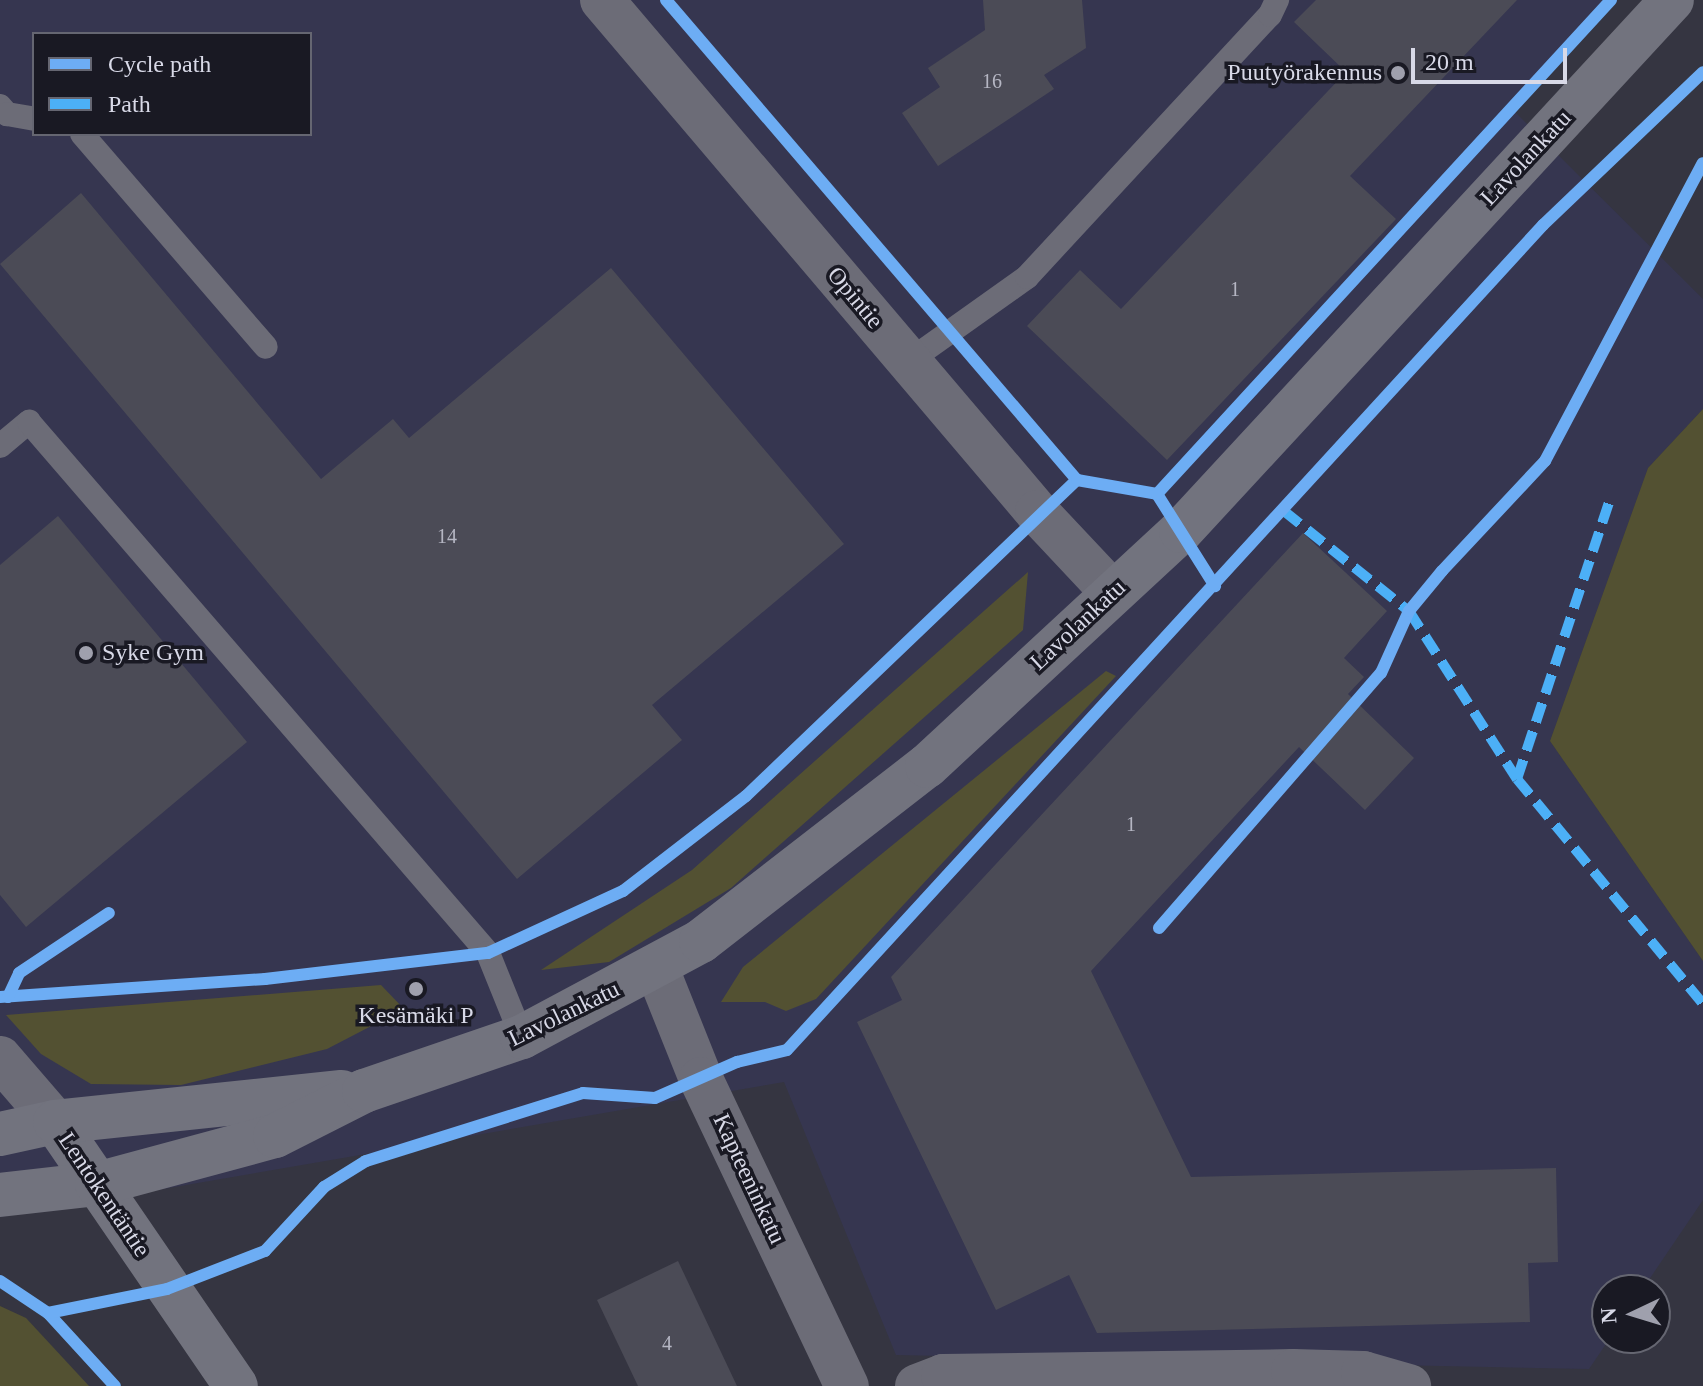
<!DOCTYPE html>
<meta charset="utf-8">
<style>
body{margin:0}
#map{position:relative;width:1703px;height:1386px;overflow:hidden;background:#353541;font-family:"Times New Roman",serif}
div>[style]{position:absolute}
.built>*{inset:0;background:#363650}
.green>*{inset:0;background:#535132}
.building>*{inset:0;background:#4b4b56}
.lane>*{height:24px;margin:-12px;padding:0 12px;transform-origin:12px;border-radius:12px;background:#6c6c77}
.street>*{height:44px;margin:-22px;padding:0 22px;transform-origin:22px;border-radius:22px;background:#6c6c77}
.secondary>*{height:44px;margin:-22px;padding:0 22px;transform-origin:22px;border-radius:22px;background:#72737e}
.quiet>*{height:10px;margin-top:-5px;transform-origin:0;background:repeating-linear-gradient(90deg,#4cb0f7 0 20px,transparent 0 30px)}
.cycleway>*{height:12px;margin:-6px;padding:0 6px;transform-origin:6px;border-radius:6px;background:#6dadf4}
.dots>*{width:22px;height:22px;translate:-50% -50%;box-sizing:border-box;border:4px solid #191923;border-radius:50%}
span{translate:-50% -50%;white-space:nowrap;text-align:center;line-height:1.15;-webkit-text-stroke:7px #191923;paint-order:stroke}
.number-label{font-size:20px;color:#b5b6c3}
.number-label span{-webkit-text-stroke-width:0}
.poi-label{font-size:24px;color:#d8d9e7}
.right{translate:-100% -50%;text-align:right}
.left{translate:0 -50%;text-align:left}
.street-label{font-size:24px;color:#d8d9e7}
.legend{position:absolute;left:32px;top:32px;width:280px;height:104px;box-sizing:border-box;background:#191923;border:2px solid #656671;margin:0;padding:10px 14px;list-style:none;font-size:24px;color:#d8d9e7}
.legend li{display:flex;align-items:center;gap:16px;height:40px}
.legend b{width:40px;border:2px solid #656671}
.north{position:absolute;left:1591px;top:1274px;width:80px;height:80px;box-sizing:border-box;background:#191923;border:2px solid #656671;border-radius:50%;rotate:266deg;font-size:22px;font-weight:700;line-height:32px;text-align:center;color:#d8d9e7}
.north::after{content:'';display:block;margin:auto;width:28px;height:36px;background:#9fa0ad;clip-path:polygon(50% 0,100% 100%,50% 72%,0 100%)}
.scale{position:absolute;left:1411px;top:48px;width:156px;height:36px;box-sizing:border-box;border:4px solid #d8d9e7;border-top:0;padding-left:10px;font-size:24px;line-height:28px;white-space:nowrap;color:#d8d9e7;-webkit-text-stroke:6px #191923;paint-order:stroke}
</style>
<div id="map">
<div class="built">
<i style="clip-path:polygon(evenodd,0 0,1606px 0,1509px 106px,1703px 299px,1703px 409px,1648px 468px,1550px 741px,1703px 961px,1703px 1200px,1642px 1290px,1607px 1290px,1610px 1338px,1589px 1369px,896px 1355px,784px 1082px,0 1217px,0 0,34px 34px,310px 34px,310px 134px,34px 134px,34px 34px)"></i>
</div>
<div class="green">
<i style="clip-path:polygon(1703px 409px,1703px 961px,1550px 741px,1648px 468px)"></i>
<i style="clip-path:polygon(1028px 572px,1023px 630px,731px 888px,609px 962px,541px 970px,692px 870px)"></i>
<i style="clip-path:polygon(1106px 671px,1116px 676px,816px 999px,786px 1011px,765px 1002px,721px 1002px,743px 967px)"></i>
<i style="clip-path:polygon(381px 985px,404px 1009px,327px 1049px,181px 1085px,91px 1084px,41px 1054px,6px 1015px)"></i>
<i style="clip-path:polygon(0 1306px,26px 1318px,89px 1386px,0 1386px)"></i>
</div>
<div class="building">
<i style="clip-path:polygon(983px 0,1082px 0,1086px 48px,1044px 75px,1054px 89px,938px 166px,902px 113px,940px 87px,928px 68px,985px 30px)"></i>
<i style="clip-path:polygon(1316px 0,1517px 0,1350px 176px,1396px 219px,1167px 460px,1027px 326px,1080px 270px,1121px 309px,1346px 72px,1294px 22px)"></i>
<i style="clip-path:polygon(81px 193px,321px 479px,393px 419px,409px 438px,611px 268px,844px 544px,652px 705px,682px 740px,517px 879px,0 264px)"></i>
<i style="clip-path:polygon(58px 516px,247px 742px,26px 927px,0 895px,0 565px)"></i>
<i style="clip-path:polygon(1303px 533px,1387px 611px,1344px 658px,1364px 677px,1348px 694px,1414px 758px,1365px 810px,1299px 747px,1091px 971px,1191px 1177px,1556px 1168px,1558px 1262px,1528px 1263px,1530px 1322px,1097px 1333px,1069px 1275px,996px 1310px,857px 1022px,902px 1000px,891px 977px)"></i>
<i style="clip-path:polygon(678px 1261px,737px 1386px,638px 1386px,597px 1300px)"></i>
</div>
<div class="lane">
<i style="left:0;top:106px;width:11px;rotate:49deg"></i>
<i style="left:7px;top:114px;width:27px;rotate:10deg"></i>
<i style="left:82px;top:134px;width:281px;rotate:49.2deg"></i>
<i style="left:909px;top:361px;width:145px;rotate:-35.4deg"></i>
<i style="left:1027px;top:277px;width:357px;rotate:-47.2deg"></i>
<i style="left:1270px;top:15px;width:17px;rotate:-65deg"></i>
<i style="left:0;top:446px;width:38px;rotate:-40deg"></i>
<i style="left:29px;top:422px;width:702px;rotate:49.16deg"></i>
<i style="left:488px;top:953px;width:91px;rotate:68deg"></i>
</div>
<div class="street">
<i style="left:602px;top:0;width:672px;rotate:49.65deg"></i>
<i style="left:1037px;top:512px;width:111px;rotate:46.8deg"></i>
<i style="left:657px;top:969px;width:118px;rotate:68.2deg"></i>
<i style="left:701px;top:1079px;width:340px;rotate:64.6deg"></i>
<i style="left:0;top:1058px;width:84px;rotate:49.3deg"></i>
<i style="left:917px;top:1386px;width:28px;rotate:-21deg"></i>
<i style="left:943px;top:1376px;width:350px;rotate:-0.8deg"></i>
<i style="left:1293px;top:1371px;width:70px;rotate:1.6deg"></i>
<i style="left:1363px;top:1373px;width:48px;rotate:15.8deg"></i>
</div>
<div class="secondary">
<i style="left:55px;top:1122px;width:320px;rotate:55.6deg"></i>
<i style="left:0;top:1134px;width:56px;rotate:-12.3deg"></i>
<i style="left:55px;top:1122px;width:288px;rotate:-6deg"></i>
<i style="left:0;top:1195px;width:98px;rotate:-6.5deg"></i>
<i style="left:97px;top:1184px;width:184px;rotate:-15.1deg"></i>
<i style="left:275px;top:1136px;width:100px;rotate:-26.8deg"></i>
<i style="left:364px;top:1091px;width:167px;rotate:-18.9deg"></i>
<i style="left:522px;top:1037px;width:203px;rotate:-28.2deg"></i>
<i style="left:701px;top:941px;width:286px;rotate:-37.8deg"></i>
<i style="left:927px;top:766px;width:346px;rotate:-42.8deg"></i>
<i style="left:1181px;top:531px;width:723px;rotate:-47.24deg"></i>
</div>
<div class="quiet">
<i style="left:1284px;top:511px;width:160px;rotate:38.7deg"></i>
<i style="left:1409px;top:611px;width:200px;rotate:57.3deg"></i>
<i style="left:1517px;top:779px;width:292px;rotate:50.4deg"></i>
<i style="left:1517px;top:779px;width:292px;rotate:-71.6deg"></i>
</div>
<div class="cycleway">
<i style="left:666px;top:0;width:632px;rotate:49.43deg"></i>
<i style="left:1157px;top:494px;width:109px;rotate:57.8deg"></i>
<i style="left:1159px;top:928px;width:338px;rotate:-49deg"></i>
<i style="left:1381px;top:673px;width:68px;rotate:-65.7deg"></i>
<i style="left:1409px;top:611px;width:52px;rotate:-50.5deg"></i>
<i style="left:1442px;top:571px;width:151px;rotate:-46.9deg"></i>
<i style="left:1545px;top:461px;width:337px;rotate:-62.1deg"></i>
<i style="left:0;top:997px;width:266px;rotate:-3.9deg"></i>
<i style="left:265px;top:979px;width:225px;rotate:-6.7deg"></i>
<i style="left:488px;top:953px;width:149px;rotate:-24.7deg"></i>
<i style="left:623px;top:891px;width:155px;rotate:-37.7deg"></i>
<i style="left:746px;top:796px;width:458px;rotate:-43.7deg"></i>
<i style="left:1077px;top:480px;width:81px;rotate:9.9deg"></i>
<i style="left:1157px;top:494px;width:671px;rotate:-47.42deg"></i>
<i style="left:8px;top:997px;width:26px;rotate:-65deg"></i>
<i style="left:19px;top:973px;width:108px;rotate:-33.7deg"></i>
<i style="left:0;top:1281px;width:58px;rotate:33.7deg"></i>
<i style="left:48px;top:1313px;width:99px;rotate:47.5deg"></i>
<i style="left:48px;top:1313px;width:121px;rotate:-11.4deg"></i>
<i style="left:167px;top:1289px;width:105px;rotate:-21.2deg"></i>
<i style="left:265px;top:1251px;width:87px;rotate:-47.3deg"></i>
<i style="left:324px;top:1187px;width:49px;rotate:-31.8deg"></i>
<i style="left:366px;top:1161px;width:227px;rotate:-17.4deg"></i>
<i style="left:583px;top:1093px;width:72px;rotate:4deg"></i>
<i style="left:655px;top:1098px;width:90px;rotate:-23.7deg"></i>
<i style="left:737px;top:1062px;width:51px;rotate:-13.5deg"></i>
<i style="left:787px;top:1050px;width:1119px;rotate:-47.5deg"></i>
<i style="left:1543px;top:225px;width:221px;rotate:-43.7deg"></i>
</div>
<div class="dots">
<i style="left:1398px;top:73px;background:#9fa0ad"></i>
<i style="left:86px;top:653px;background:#9fa0ad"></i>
<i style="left:416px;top:989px;background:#9fa0ad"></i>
</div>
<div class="number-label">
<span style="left:992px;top:81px">16</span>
<span style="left:1235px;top:289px">1</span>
<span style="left:447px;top:536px">14</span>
<span style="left:1131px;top:824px">1</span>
<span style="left:667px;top:1343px">4</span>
</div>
<div class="poi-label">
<span class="right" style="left:1382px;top:73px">Puutyörakennus</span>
<span class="left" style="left:102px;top:653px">Syke Gym</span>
<span style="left:416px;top:1016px">Kesämäki P</span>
</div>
<div class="street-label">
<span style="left:1526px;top:158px;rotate:-47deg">Lavolankatu</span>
<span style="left:855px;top:298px;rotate:50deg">Opintie</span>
<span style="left:1078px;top:625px;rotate:-43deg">Lavolankatu</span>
<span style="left:564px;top:1014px;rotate:-26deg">Lavolankatu</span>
<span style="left:749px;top:1179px;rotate:65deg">Kapteeninkatu</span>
<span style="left:104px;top:1195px;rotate:56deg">Lentokentäntie</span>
</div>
<ul class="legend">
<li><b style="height:10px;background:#6dadf4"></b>Cycle path</li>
<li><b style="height:10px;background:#4cb0f7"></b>Path</li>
</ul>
<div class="north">N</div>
<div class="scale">20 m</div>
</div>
